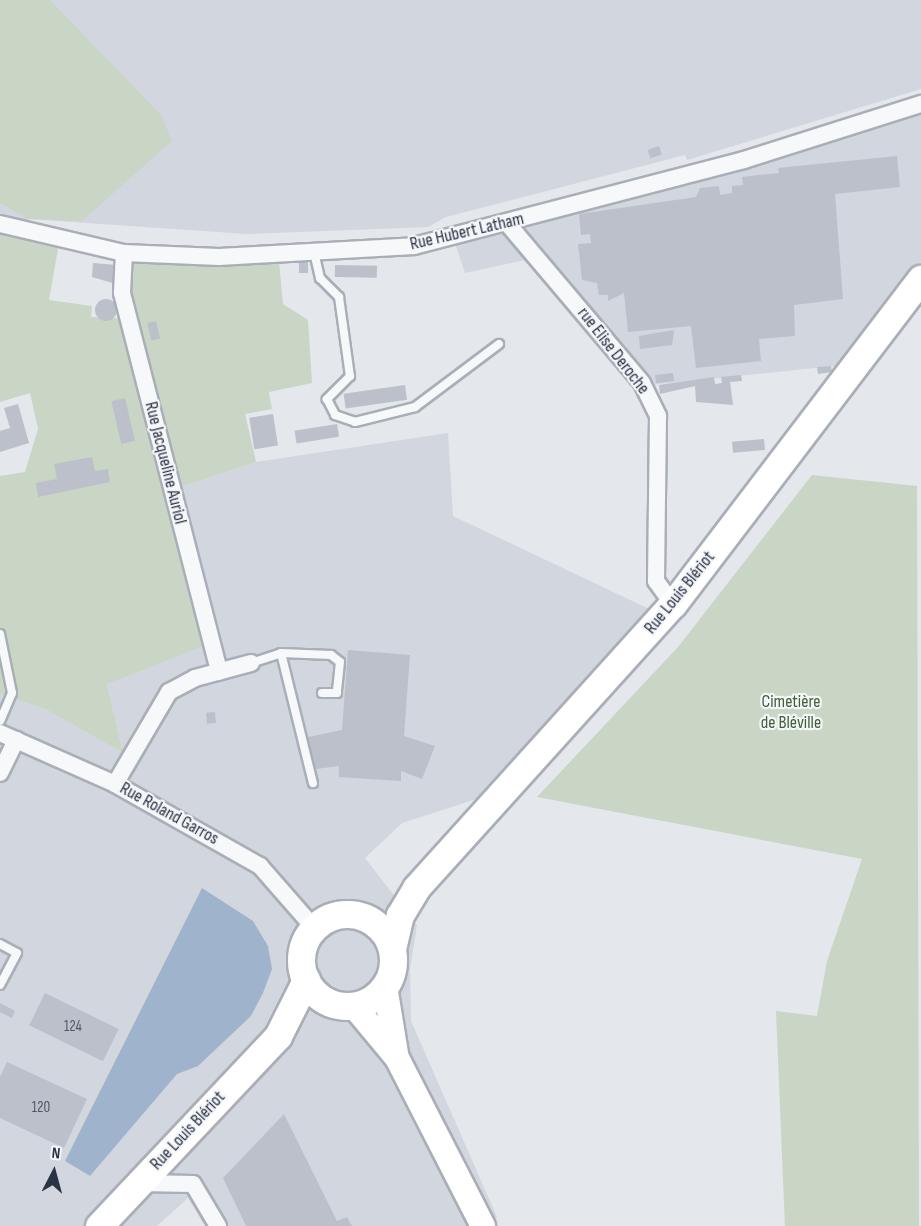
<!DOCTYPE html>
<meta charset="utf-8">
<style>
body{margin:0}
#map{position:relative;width:921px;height:1226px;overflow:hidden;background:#e4e7ec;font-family:"Sofia Sans Condensed",sans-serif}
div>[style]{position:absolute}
.built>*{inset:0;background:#d2d6de}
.green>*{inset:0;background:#c9d6c5}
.water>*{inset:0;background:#9fb4cc}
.building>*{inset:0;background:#bbc0ca;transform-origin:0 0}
.round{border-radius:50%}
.roads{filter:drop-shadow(2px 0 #a9aeb7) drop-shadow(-2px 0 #a9aeb7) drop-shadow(0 2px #a9aeb7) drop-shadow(0 -2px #a9aeb7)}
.lane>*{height:8px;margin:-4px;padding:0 4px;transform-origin:4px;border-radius:4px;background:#f7f8fa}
.street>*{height:16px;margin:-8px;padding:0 8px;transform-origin:8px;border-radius:8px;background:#f7f8fa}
.secondary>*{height:24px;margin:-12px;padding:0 12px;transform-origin:12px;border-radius:12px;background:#fff}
.primary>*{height:27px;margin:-13.5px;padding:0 13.5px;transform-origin:13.5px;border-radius:13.5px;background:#fff}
.primary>.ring{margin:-13.5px;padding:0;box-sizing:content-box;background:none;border:27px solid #fff;border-radius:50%}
span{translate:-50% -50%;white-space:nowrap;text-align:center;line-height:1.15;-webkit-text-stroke:4.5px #f4f6f9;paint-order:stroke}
.number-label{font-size:15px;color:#4f5766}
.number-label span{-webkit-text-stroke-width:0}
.street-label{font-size:18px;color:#2b3445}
.park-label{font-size:18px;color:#3f6138}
.north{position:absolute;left:24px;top:1142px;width:60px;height:60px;-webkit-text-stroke:4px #f4f6f9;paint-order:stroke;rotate:6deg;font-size:16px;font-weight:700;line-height:24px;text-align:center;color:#2b3445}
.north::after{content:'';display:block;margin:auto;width:21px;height:27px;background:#2b3445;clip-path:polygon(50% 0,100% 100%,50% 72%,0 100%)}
</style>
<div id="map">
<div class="built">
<i style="clip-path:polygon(0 0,921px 0,921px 89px,687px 160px,685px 155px,446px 217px,428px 227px,247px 234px,28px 219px,27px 234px,0 228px)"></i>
<i style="clip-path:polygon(921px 113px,921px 262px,844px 365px,631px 387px,534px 258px,465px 273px,455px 243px)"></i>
<i style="clip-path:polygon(448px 433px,453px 516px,649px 609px,480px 798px,402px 823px,365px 858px,417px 925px,410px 970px,411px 1021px,497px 1217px,479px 1226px,205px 1226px,188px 1198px,157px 1226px,0 1226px,0 694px,47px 710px,123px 753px,107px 684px,179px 486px,256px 462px)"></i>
</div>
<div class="green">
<i style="clip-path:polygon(0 0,50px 0,161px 115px,172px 141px,82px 221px,28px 219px,0 203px)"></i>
<i style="clip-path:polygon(0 228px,59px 243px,49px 300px,92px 306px,91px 317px,132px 319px,130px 260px,279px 261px,283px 304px,308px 320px,312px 383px,269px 392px,272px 409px,245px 414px,256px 462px,179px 487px,205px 645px,107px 684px,123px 753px,47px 710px,0 694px,0 476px,25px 472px,38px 429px,30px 393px,0 402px)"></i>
<i style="clip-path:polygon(812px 475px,917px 486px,919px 1226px,785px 1226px,776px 1011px,817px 1016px,827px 961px,862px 859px,537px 797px,678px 647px)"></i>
</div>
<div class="water">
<i style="clip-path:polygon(202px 888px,253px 921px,268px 946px,272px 969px,263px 993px,251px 1016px,198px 1066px,177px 1074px,90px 1176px,65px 1161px)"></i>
</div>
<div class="building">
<i style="left:659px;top:146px;width:9px;height:12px;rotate:72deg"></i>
<i style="clip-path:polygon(897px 156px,900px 187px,835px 194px,843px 299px,794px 305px,795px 336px,759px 339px,761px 361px,696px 368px,691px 326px,628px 332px,624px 293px,608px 301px,608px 295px,599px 295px,597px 283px,582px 280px,578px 244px,591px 243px,590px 234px,581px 235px,579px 214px,696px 197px,700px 188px,719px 186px,720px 195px,732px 193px,732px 186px,743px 185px,742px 177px,779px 173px,778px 168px)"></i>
<i style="left:299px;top:261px;width:9px;height:12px"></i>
<i style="clip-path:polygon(93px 263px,117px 265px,116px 284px,92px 277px)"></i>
<i style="left:335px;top:265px;width:42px;height:12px;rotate:1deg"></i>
<i class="round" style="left:95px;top:299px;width:22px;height:22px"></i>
<i style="left:156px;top:321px;width:18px;height:9px;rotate:77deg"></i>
<i style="clip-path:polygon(674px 330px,672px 345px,640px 349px,639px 336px)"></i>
<i style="clip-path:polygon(831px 366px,832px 372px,818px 374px,817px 367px)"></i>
<i style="left:673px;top:373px;width:8px;height:18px;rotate:83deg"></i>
<i style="clip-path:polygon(741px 375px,742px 381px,730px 382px,733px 405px,696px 402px,695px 386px,660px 394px,659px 385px,714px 377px,715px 384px,722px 383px,721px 377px)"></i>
<i style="left:405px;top:385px;width:15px;height:62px;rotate:82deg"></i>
<i style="left:125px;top:398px;width:44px;height:14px;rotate:77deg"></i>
<i style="clip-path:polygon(18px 404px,29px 443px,0 452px,0 431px,10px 428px,4px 408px)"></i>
<i style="left:273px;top:414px;width:32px;height:24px;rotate:81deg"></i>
<i style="left:337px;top:424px;width:13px;height:43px;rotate:81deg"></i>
<i style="left:764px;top:439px;width:11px;height:32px;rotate:85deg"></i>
<i style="clip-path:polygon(92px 457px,95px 471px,108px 469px,110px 482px,38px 497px,36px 483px,57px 479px,54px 464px)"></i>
<i style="clip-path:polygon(348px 650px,410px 655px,404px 736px,435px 746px,422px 779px,401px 771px,401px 781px,339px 777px,339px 766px,316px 769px,308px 737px,342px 730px)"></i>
<i style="left:215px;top:712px;width:11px;height:9px;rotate:85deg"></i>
<i style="left:45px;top:993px;width:82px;height:36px;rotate:26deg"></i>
<i style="clip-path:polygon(0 1003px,15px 1011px,12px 1018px,0 1012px)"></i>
<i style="clip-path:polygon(7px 1062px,87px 1099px,64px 1148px,0 1118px,0 1077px)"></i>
<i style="clip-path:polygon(284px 1114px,337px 1221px,347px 1217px,352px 1226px,246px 1226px,223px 1178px)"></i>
</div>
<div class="roads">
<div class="lane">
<i style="left:314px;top:252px;width:27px;rotate:77deg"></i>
<i style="left:320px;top:278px;width:27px;rotate:45deg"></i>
<i style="left:339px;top:297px;width:80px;rotate:82.1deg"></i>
<i style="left:350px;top:376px;width:33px;rotate:135deg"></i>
<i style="left:327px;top:399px;width:18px;rotate:63deg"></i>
<i style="left:335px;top:415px;width:21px;rotate:19deg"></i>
<i style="left:355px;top:422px;width:62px;rotate:-14deg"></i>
<i style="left:415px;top:407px;width:105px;rotate:-36.9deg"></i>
<i style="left:0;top:634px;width:60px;rotate:78.5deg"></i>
<i style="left:12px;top:693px;width:30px;rotate:113deg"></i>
<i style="left:281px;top:653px;width:134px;rotate:76.2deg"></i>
<i style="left:251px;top:663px;width:32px;rotate:-18deg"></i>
<i style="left:281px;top:653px;width:50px;rotate:2.3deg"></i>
<i style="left:331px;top:655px;width:11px;rotate:38deg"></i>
<i style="left:340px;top:662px;width:31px;rotate:96deg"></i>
<i style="left:337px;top:693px;width:15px;rotate:180deg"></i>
<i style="left:0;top:944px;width:19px;rotate:28deg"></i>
<i style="left:17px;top:953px;width:36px;rotate:118deg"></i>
</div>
<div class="street">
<i style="left:507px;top:223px;width:209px;rotate:49.8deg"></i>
<i style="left:642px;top:383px;width:37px;rotate:64deg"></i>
<i style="left:658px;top:416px;width:165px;rotate:90.7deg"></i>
<i style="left:656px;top:581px;width:29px;rotate:54deg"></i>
<i style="left:0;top:224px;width:127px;rotate:13.2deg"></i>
<i style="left:124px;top:253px;width:95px;rotate:2.4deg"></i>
<i style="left:219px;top:257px;width:195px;rotate:-3.2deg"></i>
<i style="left:414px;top:246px;width:341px;rotate:-14.6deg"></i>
<i style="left:744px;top:160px;width:186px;rotate:-17.6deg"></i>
<i style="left:124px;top:253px;width:40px;rotate:92.9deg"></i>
<i style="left:122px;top:293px;width:391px;rotate:75.6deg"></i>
<i style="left:0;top:733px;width:126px;rotate:23.9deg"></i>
<i style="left:115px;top:784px;width:167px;rotate:29.5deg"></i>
<i style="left:260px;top:866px;width:82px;rotate:48.9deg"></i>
<i style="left:0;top:773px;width:37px;rotate:-64deg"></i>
<i style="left:115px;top:784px;width:107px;rotate:-59.6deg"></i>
<i style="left:169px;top:692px;width:30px;rotate:-28deg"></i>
<i style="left:195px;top:678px;width:58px;rotate:-15deg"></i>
<i style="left:139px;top:1183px;width:54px;rotate:1.1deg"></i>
<i style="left:193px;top:1184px;width:49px;rotate:59.2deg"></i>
</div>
<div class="secondary">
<i style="left:385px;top:986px;width:68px;rotate:80.7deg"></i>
<i style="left:353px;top:1005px;width:69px;rotate:50.3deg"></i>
<i style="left:397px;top:1058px;width:189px;rotate:62.9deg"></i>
</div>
<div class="primary">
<i class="ring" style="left:301px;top:914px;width:65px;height:65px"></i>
<i style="left:392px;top:949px;width:35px;rotate:-77deg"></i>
<i style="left:400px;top:915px;width:31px;rotate:-59deg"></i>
<i style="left:416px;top:888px;width:383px;rotate:-47.9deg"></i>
<i style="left:673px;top:604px;width:409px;rotate:-52.7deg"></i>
<i style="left:99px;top:1226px;width:261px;rotate:-46.7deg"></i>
<i style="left:278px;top:1036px;width:63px;rotate:-63.4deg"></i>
</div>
</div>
<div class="number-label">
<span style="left:73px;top:1027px">124</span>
<span style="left:41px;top:1108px">120</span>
</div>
<div class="street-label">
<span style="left:467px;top:232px;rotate:-13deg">Rue Hubert Latham</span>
<span style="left:613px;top:351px;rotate:52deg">rue Elise Deroche</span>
<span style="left:165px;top:463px;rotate:76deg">Rue Jacqueline Auriol</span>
<span style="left:680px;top:593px;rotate:-51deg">Rue Louis Blériot</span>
<span style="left:169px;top:814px;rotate:29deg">Rue Roland Garros</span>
<span style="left:188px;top:1131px;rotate:-47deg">Rue Louis Blériot</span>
</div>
<div class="park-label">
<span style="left:791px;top:713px">Cimetière<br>de Bléville</span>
</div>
<div class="north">N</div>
</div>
